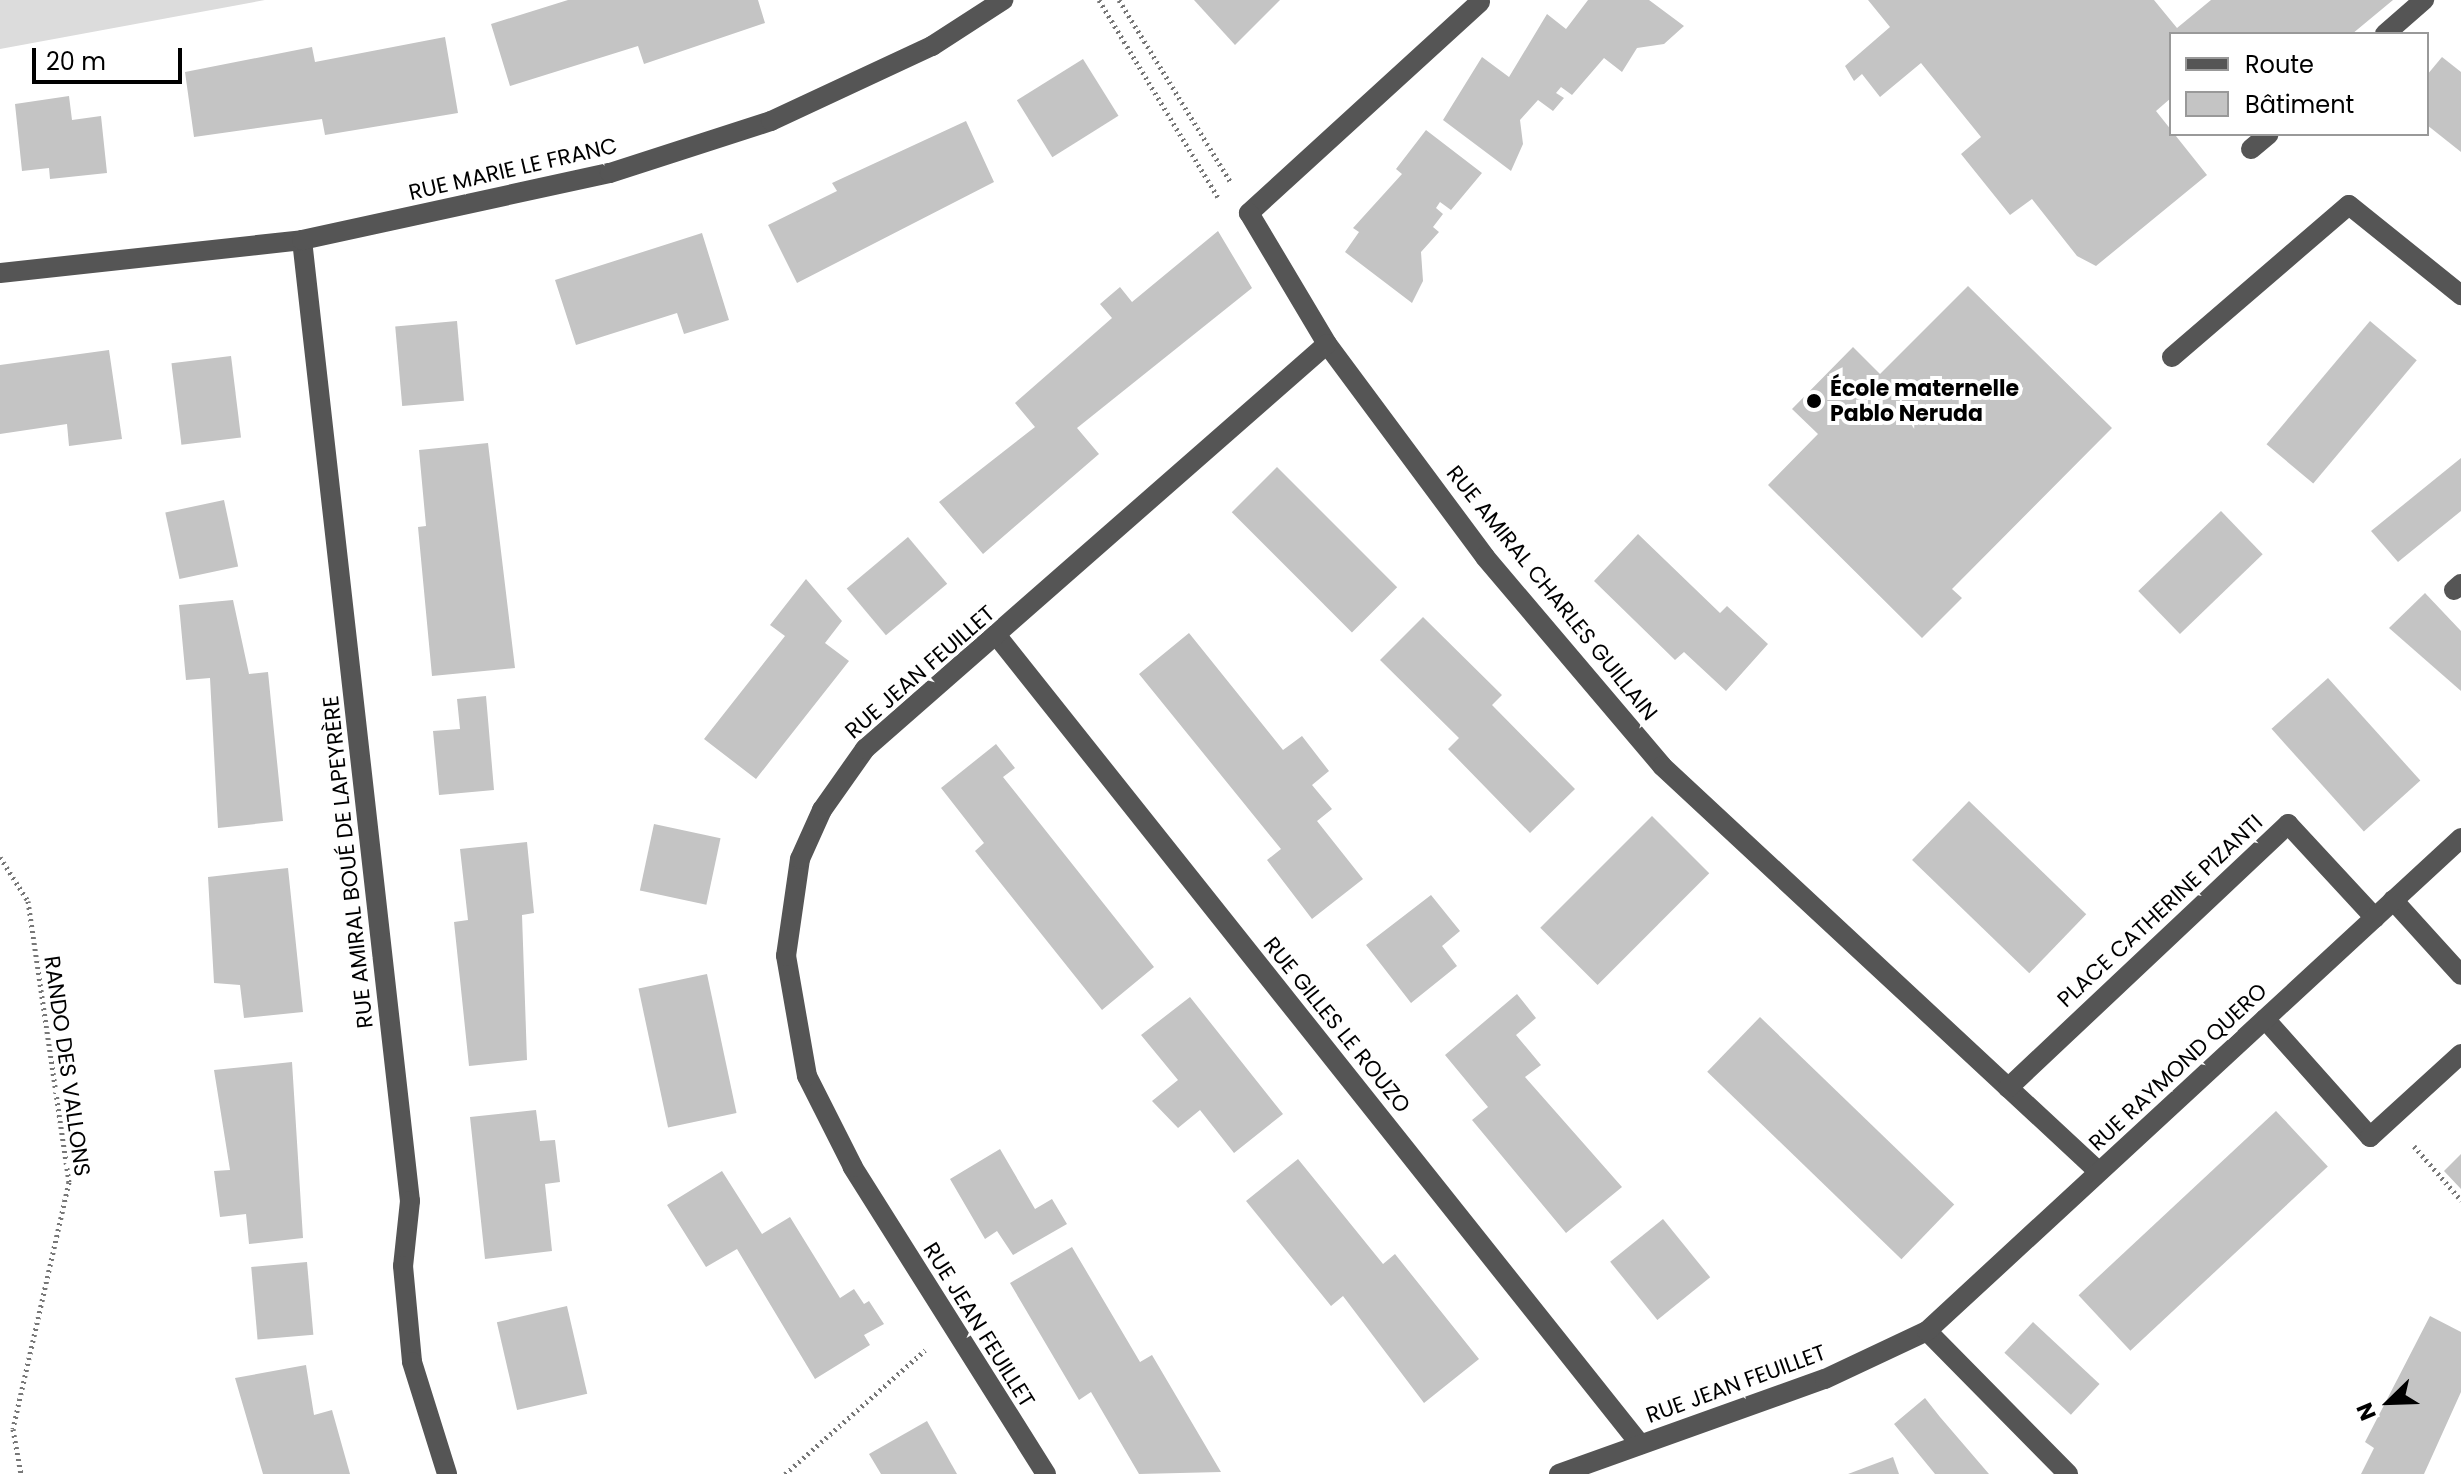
<!DOCTYPE html>
<meta charset="utf-8">
<style>
body{margin:0}
#map{position:relative;width:2461px;height:1474px;overflow:hidden;background:#fff;font-family:Poppins,sans-serif}
div>[style]{position:absolute}
.green>*{inset:0;background:#dcdcdc}
.building>*{inset:0;background:#c4c4c4;transform-origin:0 0}
.path>*{height:5px;margin-top:-2.5px;transform-origin:0;background:repeating-linear-gradient(90deg,#777 0 2px,transparent 0 6px)}
.minor>*{height:20px;margin:-10px;padding:0 10px;transform-origin:10px;border-radius:10px;background:#555}
.dots>*{width:22px;height:22px;translate:-50% -50%;box-sizing:border-box;border:4px solid #fff;border-radius:50%}
span{translate:-50% -50%;white-space:nowrap;text-align:center;line-height:1.15;-webkit-text-stroke:8px #fff;paint-order:stroke}
.street-label{font-size:22px;color:#000}
.poi-label{font-size:22px;color:#000;font-weight:700}
.left{translate:0 -50%;text-align:left}
.legend{position:absolute;left:2169px;top:32px;width:260px;height:104px;box-sizing:border-box;background:#fff;border:2px solid #999;margin:0;padding:10px 14px;list-style:none;font-size:24px;color:#000}
.legend li{display:flex;align-items:center;gap:16px;height:40px}
.legend b{width:40px;border:2px solid #999}
.north{position:absolute;left:2349px;top:1362px;width:80px;height:80px;-webkit-text-stroke:6px #fff;paint-order:stroke;rotate:247deg;font-size:22px;font-weight:700;line-height:32px;text-align:center;color:#000}
.north::after{content:'';display:block;margin:auto;width:28px;height:36px;background:#000;clip-path:polygon(50% 0,100% 100%,50% 72%,0 100%)}
.scale{position:absolute;left:32px;top:48px;width:150px;height:36px;box-sizing:border-box;border:4px solid #000;border-top:0;padding-left:10px;font-size:24px;line-height:28px;white-space:nowrap;color:#000;-webkit-text-stroke:6px #fff;paint-order:stroke}
</style>
<div id="map">
<div class="green">
<i style="clip-path:polygon(0 0,265px 0,0 49px)"></i>
</div>
<div class="building">
<i style="clip-path:polygon(568px 0,758px 0,765px 23px,644px 64px,638px 46px,510px 86px,491px 24px)"></i>
<i style="clip-path:polygon(1194px 0,1280px 0,1235px 45px)"></i>
<i style="clip-path:polygon(1588px 0,1649px 0,1684px 26px,1664px 44px,1637px 48px,1622px 72px,1604px 58px,1572px 95px,1561px 87px,1556px 93px,1564px 98px,1553px 111px,1538px 100px,1520px 120px,1523px 144px,1511px 171px,1443px 120px,1482px 57px,1509px 77px,1547px 14px,1566px 29px)"></i>
<i style="clip-path:polygon(1868px 0,2154px 0,2177px 28px,2211px 0,2393px 0,2352px 34px,2171px 34px,2171px 98px,2156px 111px,2207px 175px,2096px 266px,2077px 256px,2032px 199px,2010px 215px,1961px 154px,1981px 137px,1921px 63px,1880px 97px,1862px 74px,1854px 81px,1845px 66px,1890px 27px)"></i>
<i style="clip-path:polygon(445px 37px,458px 113px,325px 135px,322px 119px,194px 137px,185px 72px,312px 47px,315px 62px)"></i>
<i style="clip-path:polygon(2442px 57px,2461px 72px,2461px 152px,2427px 125px,2427px 75px)"></i>
<i style="left:1083px;top:59px;width:67px;height:78px;rotate:58deg"></i>
<i style="clip-path:polygon(69px 96px,72px 120px,101px 116px,107px 173px,50px 179px,49px 168px,22px 171px,15px 104px)"></i>
<i style="clip-path:polygon(966px 121px,994px 182px,797px 283px,768px 225px,837px 191px,832px 183px)"></i>
<i style="clip-path:polygon(1426px 130px,1482px 173px,1451px 210px,1440px 202px,1436px 208px,1443px 214px,1433px 227px,1439px 232px,1421px 252px,1423px 281px,1412px 303px,1345px 252px,1359px 232px,1353px 228px,1402px 174px,1396px 169px)"></i>
<i style="clip-path:polygon(1218px 231px,1252px 288px,1077px 428px,1099px 454px,983px 554px,939px 502px,1035px 427px,1015px 403px,1112px 318px,1100px 304px,1120px 287px,1132px 302px)"></i>
<i style="clip-path:polygon(702px 233px,729px 320px,684px 334px,677px 313px,576px 345px,555px 280px)"></i>
<i style="clip-path:polygon(1968px 286px,2112px 428px,1952px 589px,1962px 598px,1922px 638px,1768px 485px,1818px 434px,1792px 409px,1853px 347px,1880px 374px)"></i>
<i style="left:457px;top:321px;width:80px;height:62px;rotate:85deg"></i>
<i style="left:2370px;top:321px;width:61px;height:161px;rotate:40deg"></i>
<i style="clip-path:polygon(109px 350px,122px 439px,69px 446px,67px 424px,0 434px,0 365px)"></i>
<i style="left:231px;top:356px;width:82px;height:60px;rotate:83deg"></i>
<i style="clip-path:polygon(488px 443px,515px 668px,432px 676px,418px 527px,426px 526px,419px 450px)"></i>
<i style="clip-path:polygon(2461px 458px,2461px 511px,2398px 562px,2371px 531px)"></i>
<i style="left:1277px;top:467px;width:170px;height:64px;rotate:45deg"></i>
<i style="left:224px;top:500px;width:68px;height:60px;rotate:78deg"></i>
<i style="left:2221px;top:511px;width:60px;height:115px;rotate:46deg"></i>
<i style="clip-path:polygon(1638px 534px,1720px 613px,1727px 606px,1768px 644px,1726px 691px,1684px 652px,1675px 660px,1594px 581px)"></i>
<i style="left:908px;top:537px;width:61px;height:80px;rotate:50deg"></i>
<i style="clip-path:polygon(806px 579px,842px 621px,825px 643px,849px 661px,756px 779px,704px 739px,785px 636px,770px 625px)"></i>
<i style="clip-path:polygon(2425px 593px,2461px 631px,2461px 691px,2389px 628px)"></i>
<i style="clip-path:polygon(233px 600px,249px 674px,268px 672px,283px 821px,218px 828px,210px 678px,186px 680px,179px 605px)"></i>
<i style="clip-path:polygon(1423px 617px,1502px 695px,1492px 705px,1575px 789px,1530px 833px,1448px 749px,1459px 738px,1380px 660px)"></i>
<i style="clip-path:polygon(1189px 633px,1283px 750px,1302px 736px,1329px 771px,1312px 785px,1332px 809px,1317px 821px,1363px 879px,1312px 919px,1267px 860px,1281px 849px,1139px 674px)"></i>
<i style="left:2328px;top:678px;width:138px;height:76px;rotate:48deg"></i>
<i style="clip-path:polygon(486px 696px,494px 790px,439px 795px,433px 731px,460px 729px,457px 699px)"></i>
<i style="clip-path:polygon(996px 744px,1015px 768px,1003px 777px,1154px 967px,1102px 1010px,975px 851px,984px 843px,941px 788px)"></i>
<i style="left:1969px;top:801px;width:163px;height:82px;rotate:44deg"></i>
<i style="left:1652px;top:816px;width:81px;height:158px;rotate:45deg"></i>
<i style="left:654px;top:824px;width:68px;height:68px;rotate:12deg"></i>
<i style="clip-path:polygon(527px 842px,534px 913px,522px 915px,527px 1060px,469px 1066px,454px 922px,468px 920px,460px 849px)"></i>
<i style="clip-path:polygon(288px 868px,303px 1012px,244px 1018px,240px 985px,214px 983px,208px 877px)"></i>
<i style="clip-path:polygon(1431px 895px,1460px 931px,1442px 946px,1457px 966px,1411px 1003px,1366px 945px)"></i>
<i style="left:707px;top:974px;width:142px;height:70px;rotate:78deg"></i>
<i style="clip-path:polygon(1517px 994px,1536px 1018px,1516px 1035px,1541px 1065px,1525px 1077px,1622px 1187px,1566px 1233px,1472px 1120px,1488px 1107px,1445px 1055px)"></i>
<i style="clip-path:polygon(1190px 997px,1283px 1114px,1234px 1153px,1200px 1110px,1178px 1128px,1152px 1101px,1178px 1080px,1141px 1035px)"></i>
<i style="left:1760px;top:1017px;width:270px;height:76px;rotate:44deg"></i>
<i style="clip-path:polygon(292px 1062px,303px 1238px,249px 1244px,246px 1214px,220px 1217px,214px 1171px,230px 1170px,214px 1070px)"></i>
<i style="clip-path:polygon(536px 1110px,540px 1141px,555px 1140px,560px 1182px,545px 1184px,552px 1251px,485px 1259px,470px 1117px)"></i>
<i style="left:2276px;top:1111px;width:76px;height:270px;rotate:47deg"></i>
<i style="clip-path:polygon(1000px 1149px,1035px 1209px,1052px 1199px,1067px 1224px,1013px 1255px,997px 1231px,985px 1239px,950px 1179px)"></i>
<i style="clip-path:polygon(2461px 1154px,2461px 1189px,2444px 1171px)"></i>
<i style="clip-path:polygon(1298px 1159px,1383px 1264px,1395px 1254px,1479px 1359px,1424px 1403px,1343px 1296px,1331px 1306px,1246px 1201px)"></i>
<i style="clip-path:polygon(722px 1171px,762px 1234px,790px 1217px,840px 1298px,854px 1289px,864px 1304px,869px 1301px,884px 1324px,864px 1335px,870px 1345px,815px 1379px,737px 1249px,706px 1267px,667px 1205px)"></i>
<i style="left:1663px;top:1219px;width:75px;height:68px;rotate:51deg"></i>
<i style="clip-path:polygon(1072px 1247px,1140px 1362px,1152px 1355px,1221px 1472px,1139px 1474px,1091px 1392px,1079px 1400px,1010px 1283px)"></i>
<i style="left:307px;top:1262px;width:73px;height:56px;rotate:85deg"></i>
<i style="left:567px;top:1306px;width:90px;height:72px;rotate:77deg"></i>
<i style="clip-path:polygon(2430px 1316px,2461px 1332px,2461px 1392px,2424px 1474px,2361px 1474px,2374px 1448px,2365px 1442px)"></i>
<i style="left:2033px;top:1322px;width:91px;height:42px;rotate:43deg"></i>
<i style="clip-path:polygon(306px 1365px,314px 1415px,332px 1410px,350px 1474px,263px 1474px,235px 1378px)"></i>
<i style="clip-path:polygon(1925px 1398px,1940px 1417px,1989px 1474px,1935px 1474px,1894px 1424px)"></i>
<i style="clip-path:polygon(927px 1421px,957px 1474px,881px 1474px,869px 1454px)"></i>
<i style="clip-path:polygon(1893px 1457px,1899px 1474px,1848px 1474px)"></i>
</div>
<div class="path">
<i style="left:1099px;top:0;width:230px;rotate:58.9deg"></i>
<i style="left:1119px;top:0;width:215px;rotate:58.5deg"></i>
<i style="left:0;top:857px;width:52px;rotate:57.5deg"></i>
<i style="left:28px;top:901px;width:284px;rotate:81.7deg"></i>
<i style="left:69px;top:1182px;width:253px;rotate:102.8deg"></i>
<i style="left:13px;top:1429px;width:46px;rotate:79.9deg"></i>
<i style="left:2414px;top:1146px;width:72px;rotate:49deg"></i>
<i style="left:785px;top:1474px;width:187px;rotate:-41.5deg"></i>
</div>
<div class="minor">
<i style="left:1480px;top:2px;width:313px;rotate:137.6deg"></i>
<i style="left:1249px;top:213px;width:152px;rotate:59.2deg"></i>
<i style="left:1327px;top:344px;width:265px;rotate:53.4deg"></i>
<i style="left:1485px;top:557px;width:274px;rotate:49.7deg"></i>
<i style="left:1662px;top:766px;width:596px;rotate:42.89deg"></i>
<i style="left:2385px;top:34px;width:52px;rotate:-41.1deg"></i>
<i style="left:2251px;top:149px;width:23px;rotate:-40deg"></i>
<i style="left:302px;top:240px;width:967px;rotate:83.59deg"></i>
<i style="left:410px;top:1201px;width:65px;rotate:96.1deg"></i>
<i style="left:403px;top:1266px;width:96px;rotate:84.6deg"></i>
<i style="left:412px;top:1362px;width:117px;rotate:72.6deg"></i>
<i style="left:0;top:273px;width:304px;rotate:-6.2deg"></i>
<i style="left:302px;top:240px;width:315px;rotate:-12.3deg"></i>
<i style="left:610px;top:173px;width:169px;rotate:-17.9deg"></i>
<i style="left:771px;top:121px;width:178px;rotate:-25deg"></i>
<i style="left:932px;top:46px;width:85px;rotate:-32.9deg"></i>
<i style="left:2172px;top:357px;width:233px;rotate:-40.7deg"></i>
<i style="left:2349px;top:205px;width:144px;rotate:38.8deg"></i>
<i style="left:2454px;top:590px;width:9px;rotate:-41deg"></i>
<i style="left:997px;top:636px;width:1033px;rotate:51.49deg"></i>
<i style="left:2393px;top:900px;width:101px;rotate:47.8deg"></i>
<i style="left:2265px;top:1019px;width:158px;rotate:48.3deg"></i>
<i style="left:2370px;top:1137px;width:123px;rotate:-42.4deg"></i>
<i style="left:2008px;top:1088px;width:385px;rotate:-43.3deg"></i>
<i style="left:2288px;top:824px;width:128px;rotate:47.2deg"></i>
<i style="left:1927px;top:1331px;width:201px;rotate:45.4deg"></i>
<i style="left:1046px;top:1474px;width:363px;rotate:-122.2deg"></i>
<i style="left:853px;top:1167px;width:102px;rotate:-116.8deg"></i>
<i style="left:807px;top:1076px;width:122px;rotate:-99.9deg"></i>
<i style="left:786px;top:956px;width:98px;rotate:-81.8deg"></i>
<i style="left:800px;top:859px;width:54px;rotate:-65.8deg"></i>
<i style="left:822px;top:810px;width:75px;rotate:-54.8deg"></i>
<i style="left:865px;top:749px;width:614px;rotate:-41.24deg"></i>
<i style="left:1559px;top:1474px;width:282px;rotate:-19.7deg"></i>
<i style="left:1825px;top:1379px;width:113px;rotate:-25.2deg"></i>
<i style="left:1927px;top:1331px;width:727px;rotate:-42.71deg"></i>
</div>
<div class="dots">
<i style="left:1814px;top:401px;background:#000"></i>
</div>
<div class="street-label">
<span style="left:513px;top:169px;rotate:-13deg">RUE MARIE LE FRANC</span>
<span style="left:1552px;top:593px;rotate:51deg">RUE AMIRAL CHARLES GUILLAIN</span>
<span style="left:920px;top:672px;rotate:-41deg">RUE JEAN FEUILLET</span>
<span style="left:348px;top:862px;rotate:-96deg">RUE AMIRAL BOUÉ DE LAPEYRÈRE</span>
<span style="left:2160px;top:911px;rotate:-43deg">PLACE CATHERINE PIZANTI</span>
<span style="left:1337px;top:1025px;rotate:51deg">RUE GILLES LE ROUZO</span>
<span style="left:67px;top:1066px;rotate:82deg">RANDO DES VALLONS</span>
<span style="left:2178px;top:1067px;rotate:-43deg">RUE RAYMOND QUERO</span>
<span style="left:979px;top:1325px;rotate:58deg">RUE JEAN FEUILLET</span>
<span style="left:1736px;top:1384px;rotate:-20deg">RUE JEAN FEUILLET</span>
</div>
<div class="poi-label">
<span class="left" style="left:1830px;top:401px">École maternelle<br>Pablo Neruda</span>
</div>
<ul class="legend">
<li><b style="height:10px;background:#555"></b>Route</li>
<li><b style="height:22px;background:#c4c4c4"></b>Bâtiment</li>
</ul>
<div class="north">N</div>
<div class="scale">20 m</div>
</div>
